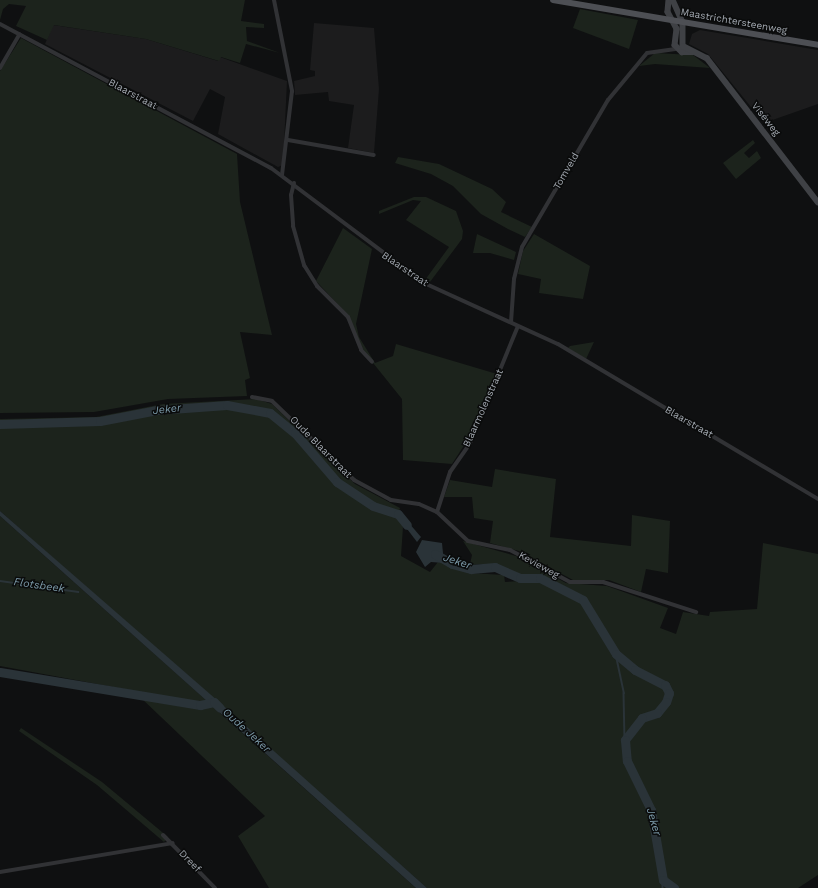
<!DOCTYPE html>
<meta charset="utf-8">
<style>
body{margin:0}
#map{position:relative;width:818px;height:888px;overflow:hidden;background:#0f1011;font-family:"Work Sans",sans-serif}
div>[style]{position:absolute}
.built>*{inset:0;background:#1c1c1d}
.green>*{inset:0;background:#1c231c}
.water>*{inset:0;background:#2a3338}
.stream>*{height:1.5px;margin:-0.75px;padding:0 0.75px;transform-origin:0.75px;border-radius:0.75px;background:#2a3338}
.river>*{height:9px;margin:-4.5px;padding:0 4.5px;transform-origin:4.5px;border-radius:4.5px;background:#2a3338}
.street>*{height:4px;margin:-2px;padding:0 2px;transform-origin:2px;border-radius:2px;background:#313235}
.secondary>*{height:5.5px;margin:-2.75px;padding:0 2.75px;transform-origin:2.75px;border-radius:2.75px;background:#3f4145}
.primary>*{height:6px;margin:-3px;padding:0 3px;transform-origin:3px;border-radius:3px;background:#4d4f54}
span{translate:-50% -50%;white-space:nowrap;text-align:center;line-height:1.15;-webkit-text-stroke:3px #0a0b0b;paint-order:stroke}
.street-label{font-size:10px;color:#a2a8b0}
.water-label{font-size:11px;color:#7b99a8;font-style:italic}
</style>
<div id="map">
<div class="built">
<i style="clip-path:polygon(314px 23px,374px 28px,379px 89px,374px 153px,348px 148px,354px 105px,329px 101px,328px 92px,295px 95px,294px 81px,315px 76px,315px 71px,310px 70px)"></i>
<i style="clip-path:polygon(53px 25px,146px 39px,218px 61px,220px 57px,287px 81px,283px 165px,278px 167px,218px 134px,225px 97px,210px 89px,193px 121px,45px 44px)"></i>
<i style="clip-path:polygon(700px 30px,818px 50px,818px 104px,764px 123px,708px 54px,689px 44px,692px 34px)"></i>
</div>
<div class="green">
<i style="clip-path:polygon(0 0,245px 0,241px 21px,264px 24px,264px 28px,246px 27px,247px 41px,280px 53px,246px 44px,240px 63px,221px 57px,219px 61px,146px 39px,54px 25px,47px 40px,16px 26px,26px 6px,9px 4px,3px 9px,0 20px)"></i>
<i style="clip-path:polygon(580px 9px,638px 20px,629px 49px,573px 28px)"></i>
<i style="clip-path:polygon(21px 38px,237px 154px,240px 202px,272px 335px,240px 332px,250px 378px,245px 380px,247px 396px,168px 399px,94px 412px,0 413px,0 71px)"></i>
<i style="clip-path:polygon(655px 53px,693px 55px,710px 68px,655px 64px,639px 66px)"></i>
<i style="clip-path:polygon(753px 140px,755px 143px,744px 153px,749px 158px,757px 151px,761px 158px,736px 179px,723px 163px)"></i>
<i style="clip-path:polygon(398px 157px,439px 164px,492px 189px,506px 202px,501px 212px,532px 227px,525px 237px,508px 229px,481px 214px,453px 186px,431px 174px,395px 163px)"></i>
<i style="clip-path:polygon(414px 197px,426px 197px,456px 211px,463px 231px,462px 239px,430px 282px,425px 280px,449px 247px,406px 220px,421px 201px,413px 200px,379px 214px,379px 211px)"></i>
<i style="clip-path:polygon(343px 228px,372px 249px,356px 324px,359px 337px,375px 363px,393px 356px,396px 344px,497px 374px,472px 433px,452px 464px,403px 460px,402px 399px,361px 348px,347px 314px,316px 281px)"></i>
<i style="clip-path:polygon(477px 234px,516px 252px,514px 260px,490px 253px,473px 253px)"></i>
<i style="clip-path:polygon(534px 234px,590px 266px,583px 299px,539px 293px,541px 279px,518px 274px,523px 251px)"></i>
<i style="clip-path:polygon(594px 342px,586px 359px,568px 348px,570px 346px)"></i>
<i style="clip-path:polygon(evenodd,256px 399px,272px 404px,355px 484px,400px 508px,397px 517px,403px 527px,401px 556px,430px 572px,438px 562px,444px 563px,444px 559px,459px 558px,470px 564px,472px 555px,463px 541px,516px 556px,566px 583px,607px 586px,668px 608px,660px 628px,676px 634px,683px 612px,709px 616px,710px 612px,757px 609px,763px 543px,818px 554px,818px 875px,798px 888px,427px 888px,0 511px,0 419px,96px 417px,163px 404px,256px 399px,482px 564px,488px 570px,510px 570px,522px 576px,539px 576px,540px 580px,505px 582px,504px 575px,471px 573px,471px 565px,482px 564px)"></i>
<i style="clip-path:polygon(495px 469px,556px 479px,550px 537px,631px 546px,632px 515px,670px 521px,668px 573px,646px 569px,641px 592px,609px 580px,573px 580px,519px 551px,490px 543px,493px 521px,474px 518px,472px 497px,444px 497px,450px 480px,492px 487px)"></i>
<i style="clip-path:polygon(0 516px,48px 559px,207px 701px,189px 701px,0 666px)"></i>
<i style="clip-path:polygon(140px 697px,200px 708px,211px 705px,416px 888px,269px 888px,238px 836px,265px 816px)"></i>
<i style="clip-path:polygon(21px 728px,102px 782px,168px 837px,164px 842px,97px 785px,19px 731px)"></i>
</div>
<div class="water">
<i style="clip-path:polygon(0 511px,218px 701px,427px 888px,416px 888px,0 516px)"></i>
<i style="clip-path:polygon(401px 514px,421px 537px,417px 542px,398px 517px)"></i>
<i style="clip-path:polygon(422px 540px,442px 543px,444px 563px,431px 562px,425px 567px,416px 552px)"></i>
</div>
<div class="stream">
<i style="left:0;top:581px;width:79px;rotate:8deg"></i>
<i style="left:616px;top:654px;width:40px;rotate:78deg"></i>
<i style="left:624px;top:693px;width:47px;rotate:88.8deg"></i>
<i style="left:663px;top:880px;width:8px;rotate:90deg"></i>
</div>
<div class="river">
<i style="left:0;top:424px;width:100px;rotate:-1.7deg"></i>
<i style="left:100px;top:421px;width:58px;rotate:-10.9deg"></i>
<i style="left:157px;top:410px;width:70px;rotate:-4.1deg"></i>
<i style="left:227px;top:405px;width:44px;rotate:10.5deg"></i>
<i style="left:270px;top:413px;width:32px;rotate:39deg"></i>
<i style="left:295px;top:433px;width:65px;rotate:49.4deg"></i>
<i style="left:337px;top:482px;width:43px;rotate:33.7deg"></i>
<i style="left:373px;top:506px;width:26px;rotate:18deg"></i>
<i style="left:398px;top:514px;width:14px;rotate:51deg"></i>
<i style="left:435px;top:554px;width:20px;rotate:30deg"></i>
<i style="left:452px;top:564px;width:20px;rotate:15deg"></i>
<i style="left:471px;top:569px;width:24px;rotate:-5deg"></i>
<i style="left:495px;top:567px;width:27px;rotate:24deg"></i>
<i style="left:520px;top:578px;width:20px"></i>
<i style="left:540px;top:578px;width:48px;rotate:27.1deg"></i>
<i style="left:583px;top:600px;width:63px;rotate:58.6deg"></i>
<i style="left:616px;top:654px;width:25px;rotate:40deg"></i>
<i style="left:635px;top:670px;width:34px;rotate:27deg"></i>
<i style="left:665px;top:685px;width:9px;rotate:63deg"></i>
<i style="left:669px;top:693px;width:9px;rotate:108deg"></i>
<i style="left:666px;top:702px;width:14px;rotate:129deg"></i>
<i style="left:657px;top:713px;width:16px;rotate:162deg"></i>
<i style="left:642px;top:718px;width:28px;rotate:128deg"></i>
<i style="left:625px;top:740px;width:21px;rotate:85deg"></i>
<i style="left:627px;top:761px;width:55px;rotate:63.9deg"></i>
<i style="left:651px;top:810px;width:71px;rotate:80.3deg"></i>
<i style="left:663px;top:880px;width:14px;rotate:36deg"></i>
<i style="left:0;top:672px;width:203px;rotate:9.4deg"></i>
<i style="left:200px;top:705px;width:14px;rotate:-12deg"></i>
<i style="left:214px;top:702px;width:8px;rotate:45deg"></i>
</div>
<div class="street">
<i style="left:274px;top:0;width:93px;rotate:78.8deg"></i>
<i style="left:292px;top:91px;width:85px;rotate:96.8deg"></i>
<i style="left:0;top:24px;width:307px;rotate:28deg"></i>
<i style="left:271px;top:168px;width:191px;rotate:36.9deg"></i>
<i style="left:424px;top:283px;width:147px;rotate:24.5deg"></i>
<i style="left:558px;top:344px;width:303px;rotate:30.8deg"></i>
<i style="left:0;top:68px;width:39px;rotate:-60deg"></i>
<i style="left:288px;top:140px;width:87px;rotate:9.9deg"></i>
<i style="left:294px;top:183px;width:12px;rotate:104deg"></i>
<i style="left:291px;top:195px;width:31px;rotate:86deg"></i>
<i style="left:293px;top:226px;width:41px;rotate:74.2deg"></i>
<i style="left:304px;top:265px;width:25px;rotate:58deg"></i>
<i style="left:317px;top:286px;width:44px;rotate:45deg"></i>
<i style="left:348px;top:317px;width:35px;rotate:68deg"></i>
<i style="left:361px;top:350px;width:16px;rotate:47deg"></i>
<i style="left:511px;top:322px;width:43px;rotate:-86deg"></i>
<i style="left:514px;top:279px;width:33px;rotate:-76deg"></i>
<i style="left:522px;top:247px;width:170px;rotate:-59.7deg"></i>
<i style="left:608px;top:100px;width:61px;rotate:-50.3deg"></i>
<i style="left:647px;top:53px;width:34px;rotate:-8deg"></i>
<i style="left:252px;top:397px;width:20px;rotate:11deg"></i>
<i style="left:272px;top:401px;width:114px;rotate:43.9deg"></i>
<i style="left:354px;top:480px;width:42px;rotate:28.4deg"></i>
<i style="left:391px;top:500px;width:28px;rotate:8deg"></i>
<i style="left:419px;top:504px;width:20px;rotate:24deg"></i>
<i style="left:437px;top:512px;width:42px;rotate:43.1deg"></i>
<i style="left:468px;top:541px;width:43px;rotate:12.1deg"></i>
<i style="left:510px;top:550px;width:68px;rotate:28.1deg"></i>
<i style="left:570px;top:582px;width:33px"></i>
<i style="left:603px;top:582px;width:98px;rotate:17.9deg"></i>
<i style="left:437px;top:512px;width:42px;rotate:-72deg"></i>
<i style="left:450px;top:472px;width:35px;rotate:-55deg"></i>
<i style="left:470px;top:443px;width:126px;rotate:-67.7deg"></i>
<i style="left:163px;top:835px;width:74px;rotate:45.5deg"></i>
<i style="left:0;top:872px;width:175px;rotate:-9.5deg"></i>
</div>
<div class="secondary">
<i style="left:669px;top:0;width:12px;rotate:95deg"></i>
<i style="left:668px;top:12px;width:19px;rotate:62deg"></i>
<i style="left:677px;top:29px;width:16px;rotate:97deg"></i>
<i style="left:675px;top:45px;width:10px;rotate:45deg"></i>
<i style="left:682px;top:52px;width:11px"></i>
<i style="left:673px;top:0;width:24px;rotate:66deg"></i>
<i style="left:683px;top:22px;width:24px;rotate:90deg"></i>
<i style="left:683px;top:46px;width:27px;rotate:27deg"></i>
<i style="left:707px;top:58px;width:182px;rotate:52.4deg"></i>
</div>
<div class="primary">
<i style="left:553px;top:0;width:269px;rotate:9.6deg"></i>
</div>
<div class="street-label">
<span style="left:734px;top:21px;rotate:10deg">Maastrichtersteenweg</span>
<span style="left:133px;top:94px;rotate:28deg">Blaarstraat</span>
<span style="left:766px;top:119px;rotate:52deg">Viséweg</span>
<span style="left:566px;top:171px;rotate:-60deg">Tomveld</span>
<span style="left:405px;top:269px;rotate:34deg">Blaarstraat</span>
<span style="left:483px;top:408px;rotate:-66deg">Blaarmolenstraat</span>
<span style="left:689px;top:422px;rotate:30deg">Blaarstraat</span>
<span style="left:321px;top:447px;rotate:45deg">Oude Blaarstraat</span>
<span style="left:539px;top:565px;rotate:29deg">Kevieweg</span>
<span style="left:190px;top:861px;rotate:46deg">Dreef</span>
</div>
<div class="water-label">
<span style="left:167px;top:410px;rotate:-6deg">Jeker</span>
<span style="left:457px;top:562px;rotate:18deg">Jeker</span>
<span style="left:39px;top:586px;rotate:8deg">Flotsbeek</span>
<span style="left:246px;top:731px;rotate:42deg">Oude Jeker</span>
<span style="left:653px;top:822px;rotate:74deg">Jeker</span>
</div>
</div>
